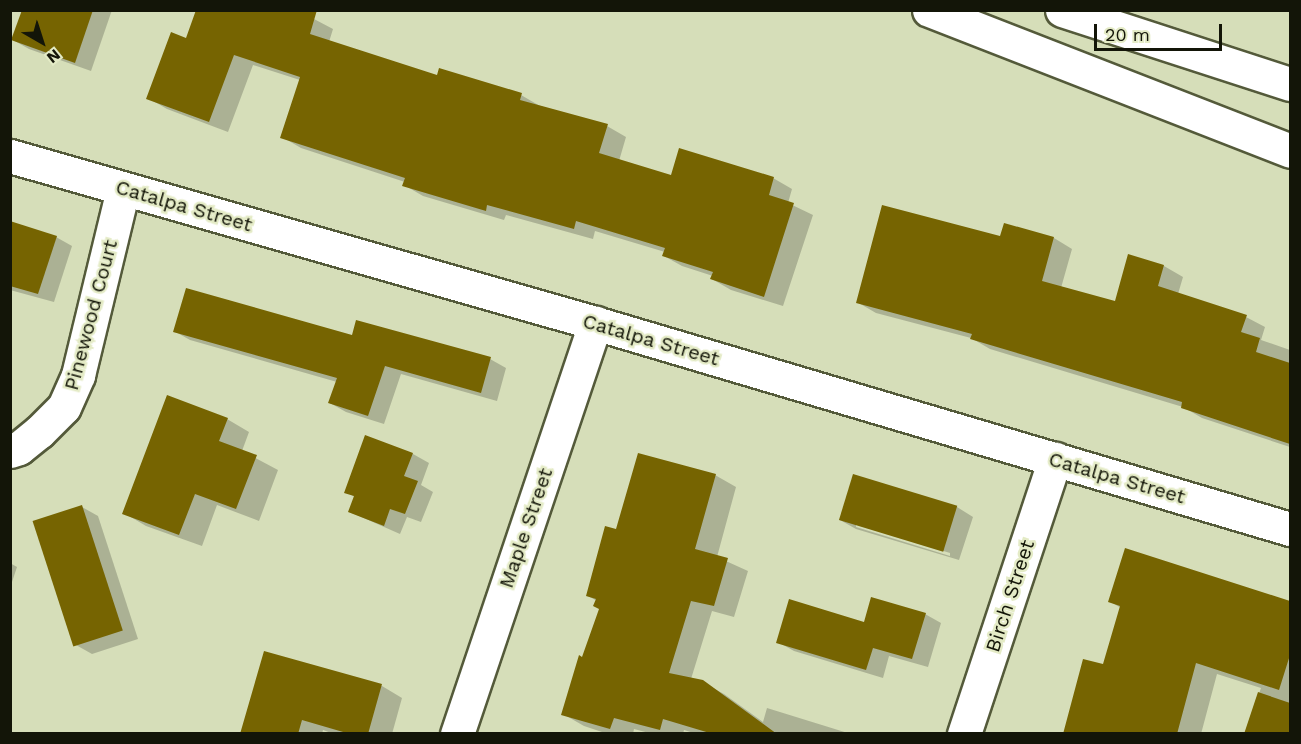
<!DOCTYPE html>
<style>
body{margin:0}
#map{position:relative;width:1301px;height:744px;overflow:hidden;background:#d6deb9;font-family:"Work Sans",sans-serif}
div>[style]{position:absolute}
.shadow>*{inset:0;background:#0003}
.building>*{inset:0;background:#766401;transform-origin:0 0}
.roads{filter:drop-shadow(2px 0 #545a3a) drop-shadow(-2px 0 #545a3a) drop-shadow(0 2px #545a3a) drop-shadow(0 -2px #545a3a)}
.minor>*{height:33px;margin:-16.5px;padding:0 16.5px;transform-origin:16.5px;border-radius:16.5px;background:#fff}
.highway>*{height:33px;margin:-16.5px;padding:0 16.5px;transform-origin:16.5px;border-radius:16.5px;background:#fff}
span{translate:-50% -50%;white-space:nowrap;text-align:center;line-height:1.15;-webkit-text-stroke:5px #e4ebc6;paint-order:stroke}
.street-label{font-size:20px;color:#131508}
.frame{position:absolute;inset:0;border:12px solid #131508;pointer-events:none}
.north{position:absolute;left:12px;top:12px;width:60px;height:60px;-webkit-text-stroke:4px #e4ebc6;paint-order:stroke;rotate:141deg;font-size:16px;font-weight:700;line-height:24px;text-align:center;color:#131508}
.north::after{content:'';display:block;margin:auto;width:21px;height:27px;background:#131508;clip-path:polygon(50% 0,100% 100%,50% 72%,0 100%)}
.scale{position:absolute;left:1094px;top:24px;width:128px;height:27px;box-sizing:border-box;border:3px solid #131508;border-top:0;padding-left:8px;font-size:18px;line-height:21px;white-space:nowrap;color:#131508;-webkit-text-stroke:4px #e4ebc6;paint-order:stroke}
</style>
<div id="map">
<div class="shadow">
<i style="clip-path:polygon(24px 10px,112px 10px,91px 71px,29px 49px,13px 40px)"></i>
<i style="clip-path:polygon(314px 19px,333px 29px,329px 42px,438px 77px,521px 95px,540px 106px,607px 126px,626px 137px,619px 161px,672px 177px,773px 178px,792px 189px,788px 203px,813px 215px,783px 306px,731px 290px,712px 279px,713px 276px,682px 266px,664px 256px,665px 252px,595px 231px,593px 239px,506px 215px,504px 220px,423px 196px,404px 185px,405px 182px,301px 148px,282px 137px,300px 80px,253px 65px,228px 132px,167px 109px,148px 98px,187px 40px)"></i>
<i style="clip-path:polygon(10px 222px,56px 237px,72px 246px,54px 302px,10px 290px)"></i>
<i style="clip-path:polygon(1001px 238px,1054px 238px,1072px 249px,1061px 288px,1116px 303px,1129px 256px,1164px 266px,1183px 277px,1178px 294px,1246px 317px,1265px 327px,1261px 340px,1290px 350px,1290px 447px,1202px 418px,1183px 407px,990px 349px,971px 338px,876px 313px,857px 302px)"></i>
<i style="clip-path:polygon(174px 331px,353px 336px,490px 359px,506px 368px,497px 401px,401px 374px,384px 424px,346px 412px,330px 403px,337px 382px,190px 340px)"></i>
<i style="clip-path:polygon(227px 419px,249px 432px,242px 451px,278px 470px,259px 521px,217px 505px,202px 546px,146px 526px,124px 513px)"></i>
<i style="clip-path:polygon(366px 437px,413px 454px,429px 463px,421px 485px,433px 492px,421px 522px,407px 517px,400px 534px,350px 512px,355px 497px,346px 492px)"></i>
<i style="clip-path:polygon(715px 475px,736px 487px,717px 557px,748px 571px,734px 617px,712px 611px,691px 679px,702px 682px,724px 694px,763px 722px,767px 708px,851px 734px,697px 734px,684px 730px,683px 734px,653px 734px,634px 729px,633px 734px,608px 734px,584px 726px,563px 714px,601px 609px,597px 601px,588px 596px,617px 531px)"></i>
<i style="clip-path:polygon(evenodd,854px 476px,957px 507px,973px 517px,959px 560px,856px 529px,840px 520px,854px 476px,856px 524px,950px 553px,950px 556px,856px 527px,856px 524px)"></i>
<i style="clip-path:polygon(82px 507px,98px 516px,138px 639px,92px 654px,76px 645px)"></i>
<i style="clip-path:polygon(1126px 549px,1290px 603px,1290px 734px,1245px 734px,1261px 688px,1217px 674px,1201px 734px,1065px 734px,1104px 666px,1121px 608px,1109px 601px)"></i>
<i style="clip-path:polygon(10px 563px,17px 567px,10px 588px)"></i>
<i style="clip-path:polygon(925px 614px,941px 623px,928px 667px,889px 656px,883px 678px,794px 651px,778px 642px)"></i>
<i style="clip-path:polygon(265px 653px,382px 686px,402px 698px,392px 734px,334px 734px,323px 730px,322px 734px,241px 734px)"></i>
</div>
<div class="building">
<i style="clip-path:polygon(22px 10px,93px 10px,75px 63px,11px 40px)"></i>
<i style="clip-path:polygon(196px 10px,317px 10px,310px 34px,437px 75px,439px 68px,522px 93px,520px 100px,608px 124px,599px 153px,671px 175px,679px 148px,774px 177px,769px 195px,794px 203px,764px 297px,710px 279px,713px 272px,662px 256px,665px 248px,576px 221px,574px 229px,487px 205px,486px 211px,402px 186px,405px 178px,280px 138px,300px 77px,234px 55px,209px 122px,146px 99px,171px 32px,186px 38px)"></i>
<i style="clip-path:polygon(882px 205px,1000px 236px,1004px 223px,1054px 237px,1042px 281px,1115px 301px,1128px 254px,1164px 265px,1158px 286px,1247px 315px,1241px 332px,1260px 338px,1256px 352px,1290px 363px,1290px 444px,1181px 408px,1182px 402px,970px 339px,972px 334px,856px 303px)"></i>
<i style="clip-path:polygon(10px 221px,57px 236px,38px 294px,10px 286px)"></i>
<i style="clip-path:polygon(186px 288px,352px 335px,356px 320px,491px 357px,481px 393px,385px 366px,368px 416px,328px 403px,337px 378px,173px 332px)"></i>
<i style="clip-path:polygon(167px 395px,228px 418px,219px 441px,257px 455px,236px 509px,195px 494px,179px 535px,122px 514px)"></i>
<i style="clip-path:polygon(365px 435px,413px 453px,404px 476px,418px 481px,405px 514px,390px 509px,384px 526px,348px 512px,354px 496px,344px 493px)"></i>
<i style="clip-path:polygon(638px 453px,716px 474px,695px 549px,728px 558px,714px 606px,691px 601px,669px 673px,703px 680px,777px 734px,713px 734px,663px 719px,660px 730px,614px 718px,610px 729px,561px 715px,579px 655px,582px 657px,599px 609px,593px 606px,596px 599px,586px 596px,605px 526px,616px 529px)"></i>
<i style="left:853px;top:474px;width:109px;height:48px;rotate:17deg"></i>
<i style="left:82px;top:505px;width:132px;height:52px;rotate:72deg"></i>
<i style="clip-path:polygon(1125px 548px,1290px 601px,1290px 655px,1279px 690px,1196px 663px,1177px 734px,1063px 734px,1083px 659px,1103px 664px,1120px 606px,1108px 602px)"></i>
<i style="clip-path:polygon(871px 597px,926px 613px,912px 659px,873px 648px,866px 670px,776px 643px,789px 599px,864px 622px)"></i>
<i style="clip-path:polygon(264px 651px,382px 684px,368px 734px,350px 734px,302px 720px,298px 734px,240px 734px)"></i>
<i style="clip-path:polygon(1258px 692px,1290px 703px,1290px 734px,1244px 734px)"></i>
</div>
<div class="roads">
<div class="minor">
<i style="left:10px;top:156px;width:608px;rotate:15.93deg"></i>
<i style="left:595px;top:323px;width:725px;rotate:16.51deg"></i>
<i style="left:10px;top:451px;width:9px;rotate:-18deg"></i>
<i style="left:19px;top:448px;width:26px;rotate:-39deg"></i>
<i style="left:39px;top:432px;width:35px;rotate:-45deg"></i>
<i style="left:64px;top:407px;width:35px;rotate:-66deg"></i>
<i style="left:78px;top:375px;width:191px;rotate:-76.4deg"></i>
<i style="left:457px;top:734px;width:434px;rotate:-71.4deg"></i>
<i style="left:964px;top:734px;width:290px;rotate:-71.7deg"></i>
</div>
<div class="highway">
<i style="left:929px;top:10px;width:388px;rotate:21.3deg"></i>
<i style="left:1062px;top:10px;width:240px;rotate:18deg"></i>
</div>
</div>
<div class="street-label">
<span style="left:184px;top:206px;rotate:16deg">Catalpa Street</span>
<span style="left:91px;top:315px;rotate:-75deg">Pinewood Court</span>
<span style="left:651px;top:340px;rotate:16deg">Catalpa Street</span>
<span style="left:1117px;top:478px;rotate:16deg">Catalpa Street</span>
<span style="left:526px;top:528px;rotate:-71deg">Maple Street</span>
<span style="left:1010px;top:596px;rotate:-72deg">Birch Street</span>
</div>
<div class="frame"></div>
<div class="north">N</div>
<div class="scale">20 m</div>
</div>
